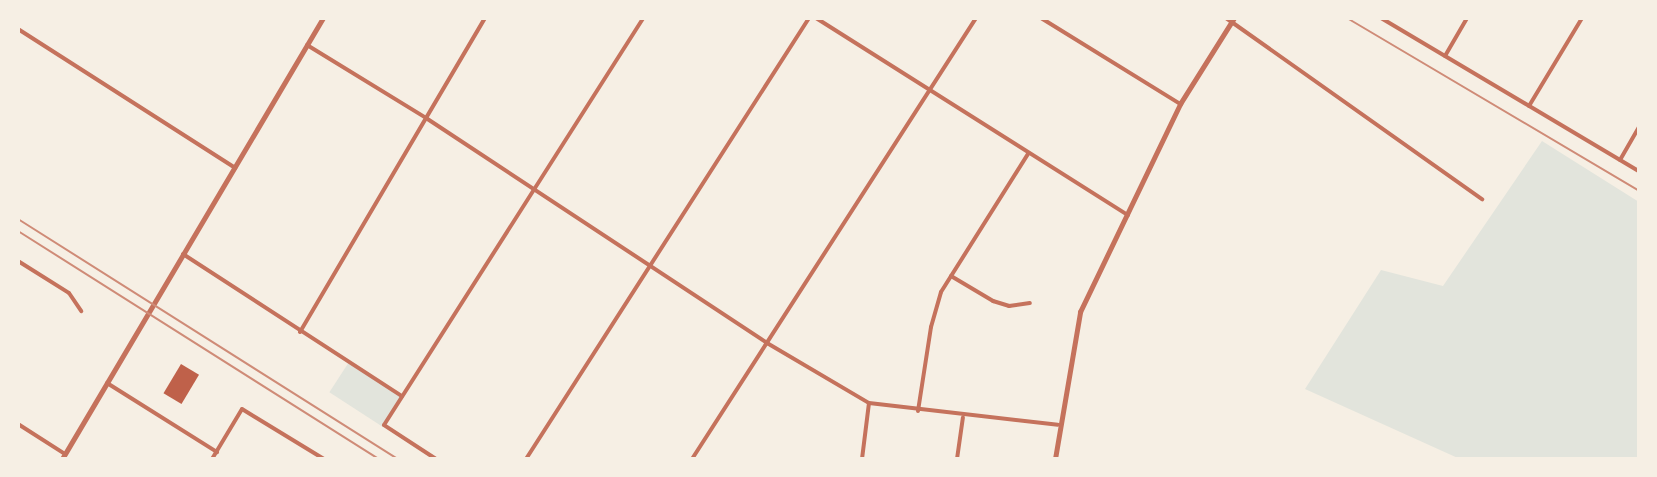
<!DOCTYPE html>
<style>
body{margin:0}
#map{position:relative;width:1657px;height:477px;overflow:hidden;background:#f6efe4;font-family:"PT Sans",sans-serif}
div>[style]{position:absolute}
.green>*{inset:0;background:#e2e4dc;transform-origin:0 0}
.building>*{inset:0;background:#bf614a;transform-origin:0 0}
.minor>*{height:4px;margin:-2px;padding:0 2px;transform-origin:2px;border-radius:2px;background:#c5725c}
.tertiary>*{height:4.5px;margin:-2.25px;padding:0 2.25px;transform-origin:2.25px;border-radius:2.25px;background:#c5725c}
.rail>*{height:2px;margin:-1px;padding:0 1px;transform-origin:1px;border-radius:1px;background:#cf8b77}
span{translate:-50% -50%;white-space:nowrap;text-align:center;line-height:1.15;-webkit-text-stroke:6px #f6efe4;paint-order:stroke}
.frame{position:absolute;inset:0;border:20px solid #f6efe4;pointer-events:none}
</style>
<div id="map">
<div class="green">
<i style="clip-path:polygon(1542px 141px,1639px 202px,1639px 459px,1460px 459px,1305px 389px,1381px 270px,1443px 286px)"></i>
<i style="left:349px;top:362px;width:63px;height:36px;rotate:33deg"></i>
</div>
<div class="building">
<i style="left:181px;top:364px;width:21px;height:34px;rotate:31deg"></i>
</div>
<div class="minor">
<i style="left:816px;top:18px;width:369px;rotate:32.3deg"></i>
<i style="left:1041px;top:18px;width:163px;rotate:31.7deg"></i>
<i style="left:1226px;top:18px;width:314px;rotate:35.3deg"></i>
<i style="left:1381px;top:18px;width:300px;rotate:30.7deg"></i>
<i style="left:18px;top:29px;width:258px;rotate:32.6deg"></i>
<i style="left:307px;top:45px;width:140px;rotate:31.5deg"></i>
<i style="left:426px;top:118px;width:409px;rotate:33.4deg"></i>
<i style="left:767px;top:343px;width:118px;rotate:30.5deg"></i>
<i style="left:869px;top:403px;width:190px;rotate:6.6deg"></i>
<i style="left:1445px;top:56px;width:44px;rotate:-59.9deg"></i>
<i style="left:1529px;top:106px;width:103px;rotate:-58.9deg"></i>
<i style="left:1620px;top:160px;width:38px;rotate:-60deg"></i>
<i style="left:183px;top:254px;width:261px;rotate:33deg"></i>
<i style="left:18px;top:261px;width:60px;rotate:32.1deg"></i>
<i style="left:69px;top:293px;width:22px;rotate:56deg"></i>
<i style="left:951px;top:276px;width:49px;rotate:30.8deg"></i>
<i style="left:993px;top:301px;width:17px;rotate:17deg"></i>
<i style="left:1009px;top:306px;width:21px;rotate:-8deg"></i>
<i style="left:300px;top:332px;width:364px;rotate:-59.5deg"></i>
<i style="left:107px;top:383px;width:130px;rotate:32.1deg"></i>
<i style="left:918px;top:411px;width:85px;rotate:-81.2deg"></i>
<i style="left:931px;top:327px;width:36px;rotate:-74deg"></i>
<i style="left:941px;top:292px;width:163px;rotate:-57.8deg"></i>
<i style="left:18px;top:424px;width:56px;rotate:32.6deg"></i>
<i style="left:212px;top:459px;width:58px;rotate:-59deg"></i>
<i style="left:242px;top:409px;width:96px;rotate:31.4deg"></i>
<i style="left:436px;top:459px;width:62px;rotate:-146.8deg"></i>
<i style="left:384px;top:425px;width:482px;rotate:-57.5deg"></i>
<i style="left:526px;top:459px;width:524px;rotate:-57.31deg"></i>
<i style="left:692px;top:459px;width:525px;rotate:-57.22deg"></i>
<i style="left:862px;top:459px;width:56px;rotate:-82.9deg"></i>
<i style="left:957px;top:459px;width:42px;rotate:-81.9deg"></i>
</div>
<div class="tertiary">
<i style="left:62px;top:459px;width:512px;rotate:-59.38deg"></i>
<i style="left:1055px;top:459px;width:149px;rotate:-80.3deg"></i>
<i style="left:1080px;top:312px;width:231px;rotate:-64.3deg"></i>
<i style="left:1180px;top:104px;width:102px;rotate:-57.9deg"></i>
</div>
<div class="rail">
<i style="left:1347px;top:18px;width:339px;rotate:30.6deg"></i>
<i style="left:18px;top:219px;width:449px;rotate:32.3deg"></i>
<i style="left:18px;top:231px;width:427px;rotate:32.3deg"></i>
</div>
<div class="frame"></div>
</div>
